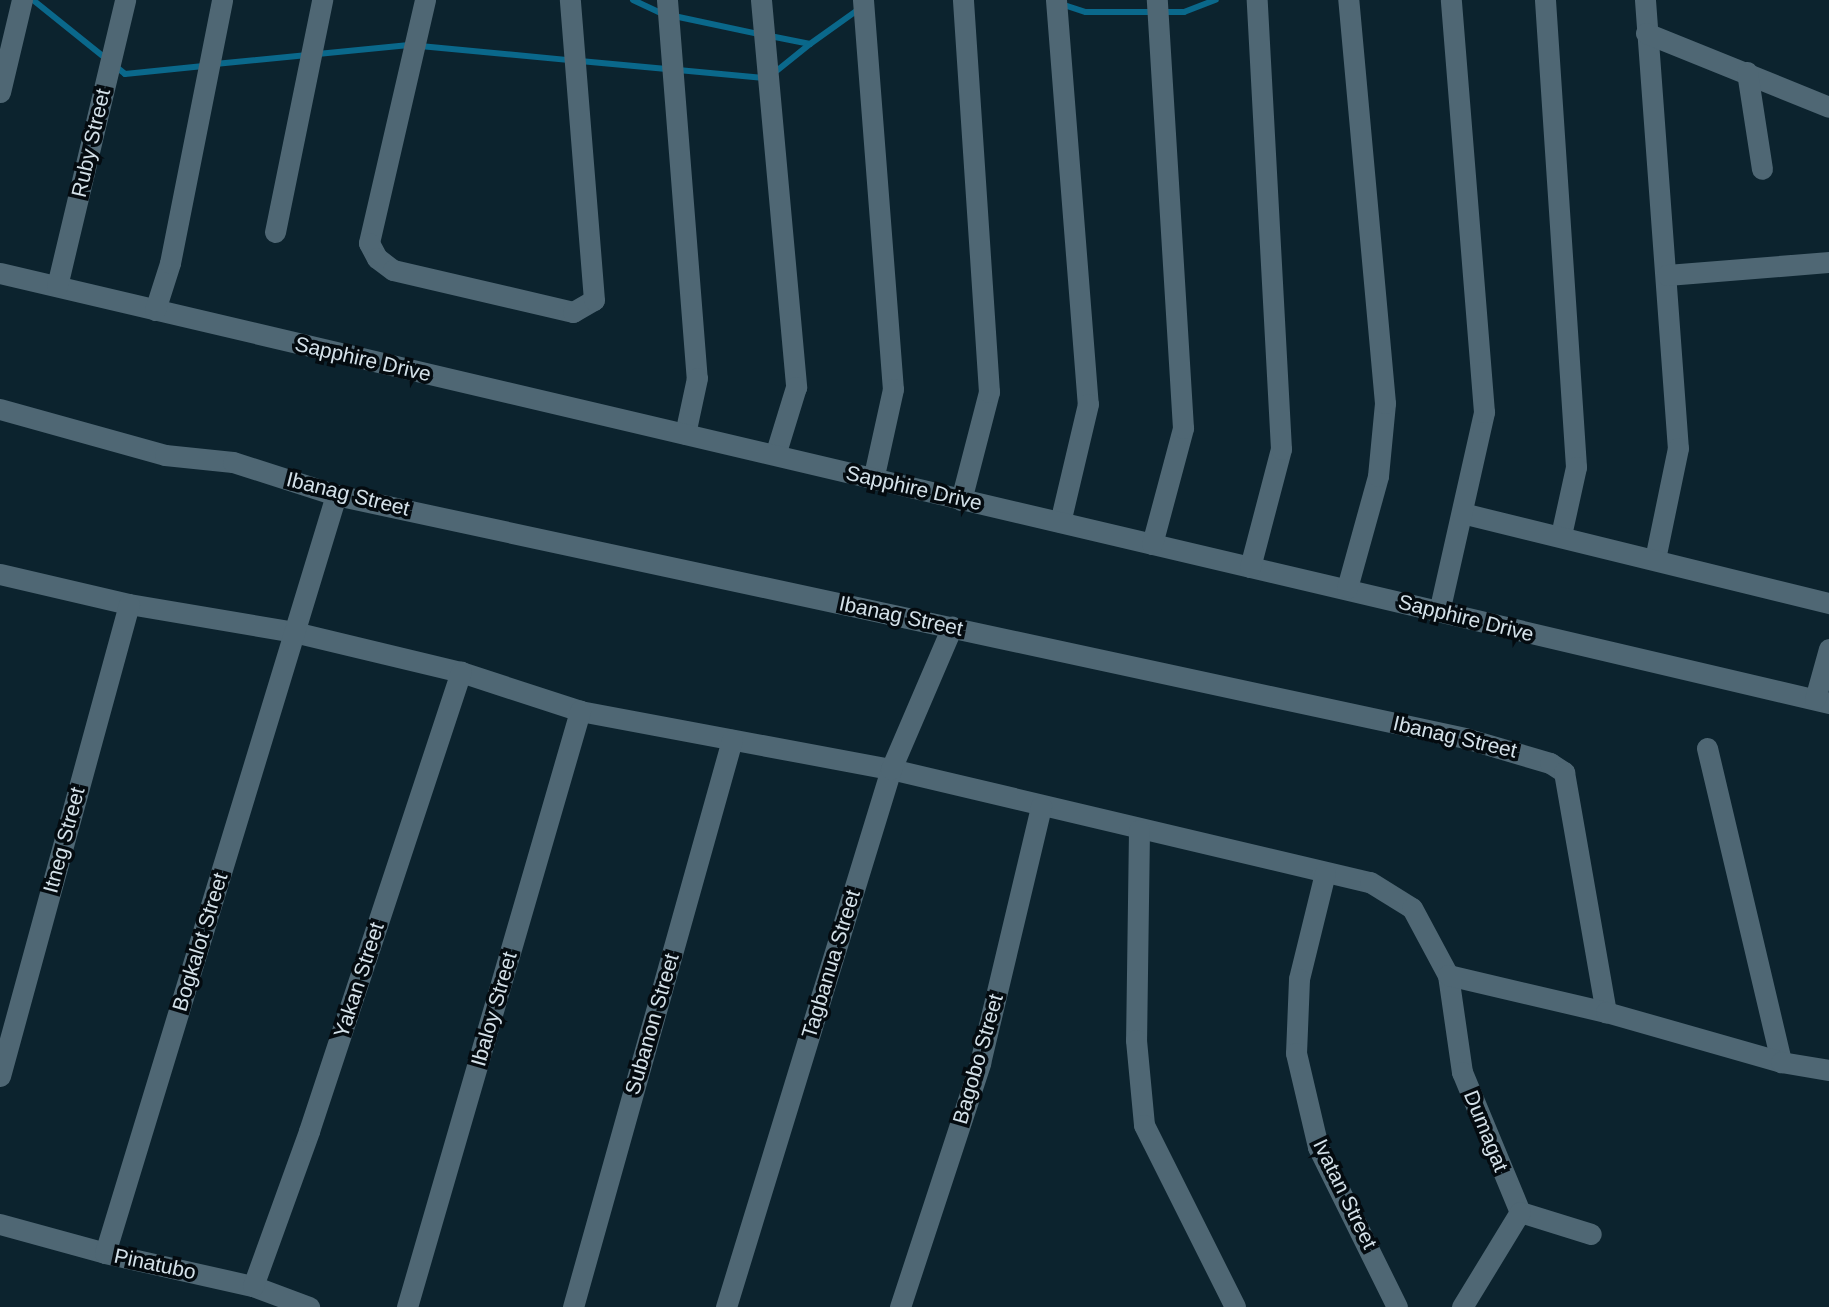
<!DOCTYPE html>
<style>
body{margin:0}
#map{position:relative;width:1829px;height:1307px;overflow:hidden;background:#0c232e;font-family:Arial,sans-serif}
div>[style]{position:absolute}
.stream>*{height:6px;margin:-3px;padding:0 3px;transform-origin:3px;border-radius:3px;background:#0a688b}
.street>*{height:21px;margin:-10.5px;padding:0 10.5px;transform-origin:10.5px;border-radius:10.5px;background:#4f6774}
span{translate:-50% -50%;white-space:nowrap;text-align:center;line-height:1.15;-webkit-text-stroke:7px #040b10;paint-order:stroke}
.street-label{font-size:21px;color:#d4e1e9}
</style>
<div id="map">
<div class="stream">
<i style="left:33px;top:0;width:118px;rotate:38.8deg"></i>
<i style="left:125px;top:74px;width:79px;rotate:-5.8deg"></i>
<i style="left:633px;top:0;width:33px;rotate:25deg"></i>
<i style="left:1061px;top:4px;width:26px;rotate:18deg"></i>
<i style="left:1086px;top:12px;width:98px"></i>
<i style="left:1184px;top:12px;width:34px;rotate:-21deg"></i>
<i style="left:674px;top:16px;width:87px;rotate:12deg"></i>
<i style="left:770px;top:36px;width:41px;rotate:11.3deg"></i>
<i style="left:810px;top:44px;width:60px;rotate:-35.5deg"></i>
<i style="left:420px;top:46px;width:150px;rotate:5.4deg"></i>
<i style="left:580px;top:61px;width:87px;rotate:5.3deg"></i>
<i style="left:215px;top:64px;width:195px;rotate:-5.6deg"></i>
<i style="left:678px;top:70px;width:87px;rotate:5.3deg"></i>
<i style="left:774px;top:73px;width:46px;rotate:-38.9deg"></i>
</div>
<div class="street">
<i style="left:425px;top:0;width:249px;rotate:103deg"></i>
<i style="left:369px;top:243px;width:17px;rotate:62deg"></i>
<i style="left:377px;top:258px;width:20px;rotate:37deg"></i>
<i style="left:393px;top:270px;width:185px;rotate:13.1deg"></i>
<i style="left:573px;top:312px;width:24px;rotate:-30deg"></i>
<i style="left:594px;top:300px;width:301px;rotate:-94.6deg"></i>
<i style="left:667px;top:0;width:379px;rotate:85.5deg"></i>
<i style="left:697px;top:378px;width:57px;rotate:102.1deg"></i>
<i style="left:761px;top:0;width:389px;rotate:84.8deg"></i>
<i style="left:796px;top:387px;width:68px;rotate:107.1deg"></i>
<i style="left:863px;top:0;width:390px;rotate:85.6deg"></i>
<i style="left:893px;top:389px;width:93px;rotate:102.4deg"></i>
<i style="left:1056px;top:0;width:405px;rotate:85.5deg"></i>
<i style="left:1088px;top:404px;width:121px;rotate:103.3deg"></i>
<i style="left:1545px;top:0;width:468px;rotate:86.2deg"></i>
<i style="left:1576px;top:467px;width:70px;rotate:102.4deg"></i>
<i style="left:1645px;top:0;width:449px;rotate:85.8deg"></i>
<i style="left:1678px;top:448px;width:113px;rotate:101.7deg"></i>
<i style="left:1646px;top:33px;width:197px;rotate:22deg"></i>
<i style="left:1747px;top:72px;width:98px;rotate:81.2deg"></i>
<i style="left:0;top:92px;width:95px;rotate:-76.6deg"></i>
<i style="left:275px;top:232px;width:237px;rotate:-78.5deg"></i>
<i style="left:0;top:273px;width:1879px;rotate:13.23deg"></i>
<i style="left:1667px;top:275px;width:163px;rotate:-4.6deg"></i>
<i style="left:57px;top:286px;width:294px;rotate:-76.6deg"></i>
<i style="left:155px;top:310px;width:49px;rotate:-72.3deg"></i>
<i style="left:170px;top:263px;width:268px;rotate:-78.8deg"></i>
<i style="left:0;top:409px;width:171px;rotate:15.6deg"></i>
<i style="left:165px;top:455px;width:68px;rotate:5.9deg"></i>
<i style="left:233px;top:462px;width:108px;rotate:17.8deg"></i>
<i style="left:336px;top:495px;width:1155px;rotate:12.15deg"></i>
<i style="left:1465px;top:738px;width:89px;rotate:16.4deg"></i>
<i style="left:1550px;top:763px;width:17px;rotate:33deg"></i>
<i style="left:1564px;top:772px;width:244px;rotate:80.1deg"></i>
<i style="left:961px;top:500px;width:112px;rotate:-75.5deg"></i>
<i style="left:989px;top:392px;width:393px;rotate:-93.8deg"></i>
<i style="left:1462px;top:513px;width:378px;rotate:13.8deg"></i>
<i style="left:1152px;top:544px;width:120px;rotate:-75deg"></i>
<i style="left:1183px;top:428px;width:429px;rotate:-93.5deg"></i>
<i style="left:1250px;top:567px;width:122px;rotate:-75.3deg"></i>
<i style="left:1281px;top:449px;width:450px;rotate:-93.1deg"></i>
<i style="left:0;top:574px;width:132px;rotate:13.1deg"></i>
<i style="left:129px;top:604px;width:167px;rotate:9.6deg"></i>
<i style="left:294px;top:632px;width:172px;rotate:13.5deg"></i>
<i style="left:461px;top:672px;width:125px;rotate:18.1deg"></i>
<i style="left:580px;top:711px;width:316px;rotate:10.6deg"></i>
<i style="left:891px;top:769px;width:492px;rotate:13.3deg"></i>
<i style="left:1370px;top:882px;width:49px;rotate:31.8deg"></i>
<i style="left:1412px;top:908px;width:76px;rotate:61.8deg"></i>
<i style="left:1448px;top:975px;width:98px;rotate:81.8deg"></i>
<i style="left:1462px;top:1072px;width:152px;rotate:67.5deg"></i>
<i style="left:1520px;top:1212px;width:74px;rotate:17.2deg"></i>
<i style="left:1347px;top:588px;width:116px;rotate:-74.5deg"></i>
<i style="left:1378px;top:476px;width:73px;rotate:-84.5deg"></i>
<i style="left:1385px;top:403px;width:405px;rotate:-95.2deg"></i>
<i style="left:1439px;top:612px;width:205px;rotate:-77.3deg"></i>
<i style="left:1484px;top:412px;width:413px;rotate:-94.6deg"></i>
<i style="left:1815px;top:699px;width:52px;rotate:-74.4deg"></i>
<i style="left:1707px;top:748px;width:323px;rotate:76.7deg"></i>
<i style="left:1139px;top:830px;width:210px;rotate:90.8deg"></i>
<i style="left:1136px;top:1040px;width:85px;rotate:84.6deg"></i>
<i style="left:1144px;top:1125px;width:203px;rotate:63.4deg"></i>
<i style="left:1325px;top:873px;width:109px;rotate:103.8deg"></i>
<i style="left:1299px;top:979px;width:74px;rotate:92.3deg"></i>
<i style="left:1296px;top:1053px;width:97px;rotate:76.8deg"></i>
<i style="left:1318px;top:1147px;width:178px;rotate:63.7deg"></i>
<i style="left:1448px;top:975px;width:162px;rotate:13.2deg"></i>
<i style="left:1606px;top:1012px;width:182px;rotate:15.9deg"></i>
<i style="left:1781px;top:1062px;width:49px;rotate:9.5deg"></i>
<i style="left:0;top:1076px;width:489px;rotate:-74.7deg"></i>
<i style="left:0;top:1224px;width:109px;rotate:15.4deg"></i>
<i style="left:105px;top:1253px;width:152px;rotate:12.6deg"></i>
<i style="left:253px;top:1286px;width:60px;rotate:20.6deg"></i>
<i style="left:105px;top:1253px;width:792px;rotate:-73.05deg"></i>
<i style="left:253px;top:1286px;width:165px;rotate:-70.1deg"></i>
<i style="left:309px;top:1131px;width:484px;rotate:-71.7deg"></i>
<i style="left:407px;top:1307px;width:621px;rotate:-73.81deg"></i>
<i style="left:573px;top:1307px;width:589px;rotate:-74.34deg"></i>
<i style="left:726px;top:1307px;width:563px;rotate:-72.95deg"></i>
<i style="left:891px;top:769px;width:155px;rotate:-66.8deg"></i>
<i style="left:900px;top:1307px;width:257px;rotate:-71.8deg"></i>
<i style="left:980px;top:1063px;width:264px;rotate:-76.6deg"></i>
<i style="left:1462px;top:1307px;width:111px;rotate:-58.6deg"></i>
</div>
<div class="street-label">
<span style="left:91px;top:143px;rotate:-77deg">Ruby Street</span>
<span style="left:363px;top:359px;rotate:13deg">Sapphire Drive</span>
<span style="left:914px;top:488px;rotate:13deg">Sapphire Drive</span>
<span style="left:348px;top:494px;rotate:14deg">Ibanag Street</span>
<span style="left:901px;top:616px;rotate:12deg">Ibanag Street</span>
<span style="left:1466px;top:618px;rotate:14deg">Sapphire Drive</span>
<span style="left:1455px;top:737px;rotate:13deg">Ibanag Street</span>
<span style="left:64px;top:840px;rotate:-75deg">Itneg Street</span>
<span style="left:200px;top:942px;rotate:-73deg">Bogkalot Street</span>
<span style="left:831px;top:964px;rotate:-73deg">Tagbanua Street</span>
<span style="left:359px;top:980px;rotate:-72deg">Yakan Street</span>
<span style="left:494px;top:1009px;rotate:-74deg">Ibaloy Street</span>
<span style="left:652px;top:1024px;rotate:-74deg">Subanon Street</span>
<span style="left:978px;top:1059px;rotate:-74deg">Bagobo Street</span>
<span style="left:1486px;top:1131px;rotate:68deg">Dumagat</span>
<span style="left:1345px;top:1194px;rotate:64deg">Ivatan Street</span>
<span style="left:155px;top:1264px;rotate:12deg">Pinatubo</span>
</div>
</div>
